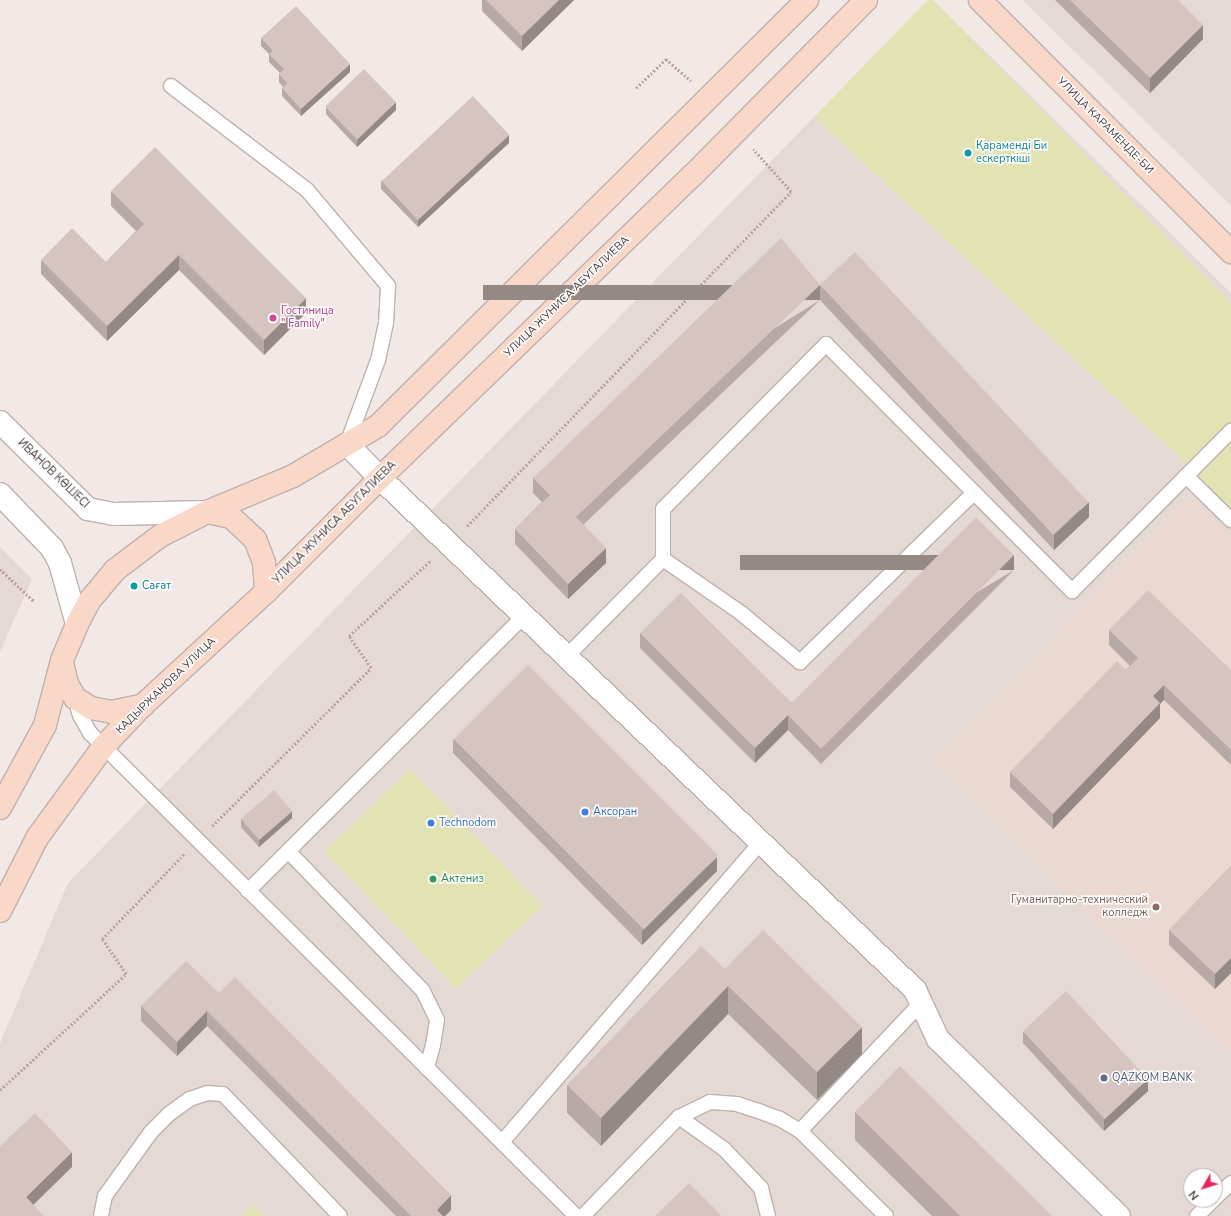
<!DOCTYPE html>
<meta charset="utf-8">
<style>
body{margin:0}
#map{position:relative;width:1231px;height:1216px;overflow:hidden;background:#f2e9e6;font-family:"Nunito Sans",sans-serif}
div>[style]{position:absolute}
.residential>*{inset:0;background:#e5d9d5}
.education>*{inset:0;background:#ead8d1}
.green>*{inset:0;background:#e2e3b2;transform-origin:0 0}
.path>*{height:2.5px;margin-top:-1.25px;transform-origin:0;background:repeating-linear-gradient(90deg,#bda39c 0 2px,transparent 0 4px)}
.roads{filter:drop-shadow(1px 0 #bfb1ad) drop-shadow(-1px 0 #bfb1ad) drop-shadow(0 1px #bfb1ad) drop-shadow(0 -1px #bfb1ad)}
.service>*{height:14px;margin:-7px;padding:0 7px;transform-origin:7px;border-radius:7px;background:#fff}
.minor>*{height:22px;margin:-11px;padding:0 11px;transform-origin:11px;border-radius:11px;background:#fff}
.tertiary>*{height:22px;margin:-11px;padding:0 11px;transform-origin:11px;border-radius:11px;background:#fff}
.secondary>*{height:22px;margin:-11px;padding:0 11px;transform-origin:11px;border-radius:11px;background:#fad8c8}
.wall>*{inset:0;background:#b7a9a5}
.shaded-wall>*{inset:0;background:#958986;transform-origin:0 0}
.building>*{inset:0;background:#d5c4c0;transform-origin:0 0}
.dots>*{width:11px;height:11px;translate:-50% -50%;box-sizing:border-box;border:2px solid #fff;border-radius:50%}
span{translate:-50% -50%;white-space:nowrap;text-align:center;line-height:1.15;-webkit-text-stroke:3px #fff;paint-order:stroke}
.street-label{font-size:11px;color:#443936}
.culture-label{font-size:11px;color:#0d838f}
.left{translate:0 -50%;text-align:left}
.hotel-label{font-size:11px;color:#b23c85}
.shop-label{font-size:11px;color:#366cbe}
.leisure-label{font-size:11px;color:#27864d}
.education-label{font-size:11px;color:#785e54}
.right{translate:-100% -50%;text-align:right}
.service-label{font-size:11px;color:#4e5e75}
.north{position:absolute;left:1183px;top:1168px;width:40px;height:40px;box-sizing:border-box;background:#fff;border:1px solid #b4b0af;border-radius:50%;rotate:231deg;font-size:11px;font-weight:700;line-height:16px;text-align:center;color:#443936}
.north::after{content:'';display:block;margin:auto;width:14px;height:18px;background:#e9265d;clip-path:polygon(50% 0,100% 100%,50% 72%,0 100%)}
</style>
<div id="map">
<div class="residential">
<i style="clip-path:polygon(evenodd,928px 0,933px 0,1231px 293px,1231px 1216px,0 1216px,0 1043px,68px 883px,928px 0,1191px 1176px,1215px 1176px,1215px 1200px,1191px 1200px,1191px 1176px)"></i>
<i style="clip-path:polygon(1023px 0,1231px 0,1231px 206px)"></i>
<i style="clip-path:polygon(0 547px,32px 579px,0 652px)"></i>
</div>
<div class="education">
<i style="clip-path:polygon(1191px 496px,1231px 536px,1231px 1053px,932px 761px)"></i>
</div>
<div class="green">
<i style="clip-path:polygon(928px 0,933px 0,1231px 303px,1231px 508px,1177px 455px,814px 117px)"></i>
<i style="left:410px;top:769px;width:190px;height:119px;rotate:46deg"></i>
<i style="clip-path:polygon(253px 1204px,264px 1216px,241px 1216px)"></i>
</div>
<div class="path">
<i style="left:636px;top:88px;width:42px;rotate:-44deg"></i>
<i style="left:666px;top:59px;width:33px;rotate:41deg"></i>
<i style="left:467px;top:526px;width:465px;rotate:-45.9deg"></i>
<i style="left:791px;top:192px;width:57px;rotate:-131.5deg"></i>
<i style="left:0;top:569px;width:48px;rotate:43.3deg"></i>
<i style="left:212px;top:826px;width:224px;rotate:-44.8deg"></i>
<i style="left:371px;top:668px;width:39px;rotate:-125deg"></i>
<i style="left:349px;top:636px;width:112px;rotate:-42.8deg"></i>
<i style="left:0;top:1090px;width:171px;rotate:-42.6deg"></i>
<i style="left:126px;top:974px;width:42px;rotate:-124.4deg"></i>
<i style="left:102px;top:939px;width:118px;rotate:-46deg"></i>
</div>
<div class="roads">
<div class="service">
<i style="left:171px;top:86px;width:171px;rotate:37.4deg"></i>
<i style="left:307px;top:190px;width:126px;rotate:49.8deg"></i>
<i style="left:388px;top:286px;width:37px;rotate:93deg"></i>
<i style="left:386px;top:323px;width:38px;rotate:102deg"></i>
<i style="left:378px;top:360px;width:90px;rotate:110.3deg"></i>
<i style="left:1186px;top:476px;width:63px;rotate:44.4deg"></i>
<i style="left:663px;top:559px;width:95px;rotate:34.7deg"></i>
<i style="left:741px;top:613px;width:77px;rotate:39.7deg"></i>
<i style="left:800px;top:662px;width:243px;rotate:-44.2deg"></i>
<i style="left:566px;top:657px;width:138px;rotate:-45.3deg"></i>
<i style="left:663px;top:559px;width:50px;rotate:-90deg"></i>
<i style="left:663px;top:509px;width:232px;rotate:-45.3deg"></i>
<i style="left:826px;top:344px;width:349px;rotate:45.1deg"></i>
<i style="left:1072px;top:591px;width:226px;rotate:-45.2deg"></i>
<i style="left:75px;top:698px;width:18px;rotate:74deg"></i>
<i style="left:80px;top:715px;width:21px;rotate:61deg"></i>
<i style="left:90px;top:733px;width:685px;rotate:44.82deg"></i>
<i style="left:288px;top:851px;width:194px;rotate:46deg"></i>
<i style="left:423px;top:991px;width:32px;rotate:64deg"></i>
<i style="left:437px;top:1020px;width:25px;rotate:99deg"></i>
<i style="left:433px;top:1045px;width:24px;rotate:105deg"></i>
<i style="left:248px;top:891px;width:390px;rotate:-44.9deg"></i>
<i style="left:679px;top:1117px;width:55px;rotate:35.4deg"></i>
<i style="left:724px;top:1149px;width:54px;rotate:46.5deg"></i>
<i style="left:761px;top:1188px;width:29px;rotate:76deg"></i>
<i style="left:502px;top:1142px;width:395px;rotate:-49.2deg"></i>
<i style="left:1215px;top:1198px;width:22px;rotate:-43deg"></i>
<i style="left:101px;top:1216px;width:20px;rotate:-79deg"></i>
<i style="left:105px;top:1196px;width:79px;rotate:-54.3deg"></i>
<i style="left:151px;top:1132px;width:25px;rotate:-45deg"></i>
<i style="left:169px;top:1114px;width:26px;rotate:-36deg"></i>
<i style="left:190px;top:1099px;width:18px;rotate:-19deg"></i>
<i style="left:207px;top:1093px;width:16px;rotate:4deg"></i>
<i style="left:223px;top:1094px;width:169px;rotate:46.2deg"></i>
<i style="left:583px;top:1216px;width:138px;rotate:-45.9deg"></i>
<i style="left:679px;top:1117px;width:34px;rotate:-26deg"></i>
<i style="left:710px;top:1102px;width:27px;rotate:4deg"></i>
<i style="left:737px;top:1104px;width:25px;rotate:18deg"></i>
<i style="left:761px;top:1112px;width:20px;rotate:20deg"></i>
<i style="left:780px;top:1119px;width:23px;rotate:31deg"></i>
<i style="left:886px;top:1216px;width:121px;rotate:-135.3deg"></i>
<i style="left:800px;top:1131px;width:176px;rotate:-46.6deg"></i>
<i style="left:1197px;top:1216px;width:23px;rotate:-45deg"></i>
</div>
<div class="minor">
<i style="left:347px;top:444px;width:47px;rotate:45.9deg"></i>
<i style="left:380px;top:478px;width:741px;rotate:43.74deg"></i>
<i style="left:915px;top:990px;width:54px;rotate:64.9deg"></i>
<i style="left:938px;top:1039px;width:253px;rotate:44.4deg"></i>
</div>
<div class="tertiary">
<i style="left:0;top:422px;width:124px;rotate:44.7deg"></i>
<i style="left:88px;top:509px;width:26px;rotate:11deg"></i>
<i style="left:114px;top:514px;width:93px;rotate:-1.2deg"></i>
<i style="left:0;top:494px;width:75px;rotate:46.1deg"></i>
<i style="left:52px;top:548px;width:17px;rotate:62deg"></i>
<i style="left:60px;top:563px;width:63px;rotate:74.4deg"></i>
</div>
<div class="secondary">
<i style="left:980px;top:0;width:356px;rotate:45.1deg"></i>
<i style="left:207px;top:512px;width:25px;rotate:12deg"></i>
<i style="left:231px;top:517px;width:33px;rotate:43deg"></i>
<i style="left:255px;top:539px;width:26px;rotate:69deg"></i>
<i style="left:264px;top:563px;width:29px;rotate:86deg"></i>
<i style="left:62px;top:662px;width:23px;rotate:77deg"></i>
<i style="left:67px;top:684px;width:16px;rotate:60deg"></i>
<i style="left:75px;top:698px;width:19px;rotate:32deg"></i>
<i style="left:91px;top:708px;width:20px;rotate:11deg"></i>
<i style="left:111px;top:712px;width:33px;rotate:-12deg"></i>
<i style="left:0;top:808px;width:94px;rotate:-61.5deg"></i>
<i style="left:45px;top:725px;width:67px;rotate:-75.3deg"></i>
<i style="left:62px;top:660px;width:39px;rotate:-67deg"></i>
<i style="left:77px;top:624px;width:27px;rotate:-62deg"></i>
<i style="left:90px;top:600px;width:39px;rotate:-50deg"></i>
<i style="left:115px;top:570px;width:56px;rotate:-37.1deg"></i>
<i style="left:160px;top:536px;width:53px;rotate:-27.1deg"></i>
<i style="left:207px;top:512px;width:93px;rotate:-22.7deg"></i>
<i style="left:293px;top:476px;width:99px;rotate:-30.5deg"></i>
<i style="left:378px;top:426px;width:605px;rotate:-44.8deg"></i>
<i style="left:0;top:911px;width:82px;rotate:-63.1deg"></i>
<i style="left:37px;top:838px;width:112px;rotate:-54deg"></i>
<i style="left:103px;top:747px;width:58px;rotate:-46.4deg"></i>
<i style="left:143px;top:705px;width:167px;rotate:-42.6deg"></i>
<i style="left:266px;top:592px;width:161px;rotate:-45deg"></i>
<i style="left:380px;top:478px;width:436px;rotate:-44.1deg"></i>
<i style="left:693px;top:175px;width:246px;rotate:-45.3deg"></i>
</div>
</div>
<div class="wall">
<i style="clip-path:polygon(482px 0,574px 0,522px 51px,482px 11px)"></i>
<i style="clip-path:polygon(1055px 0,1178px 0,1203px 39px,1150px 93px)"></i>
<i style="clip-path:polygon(261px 38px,350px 72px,301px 116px,282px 96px,282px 88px,283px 87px,279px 82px,279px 74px,280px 73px,269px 62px,269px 54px,261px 46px)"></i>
<i style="clip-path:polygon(326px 107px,396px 110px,357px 147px,326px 114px)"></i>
<i style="clip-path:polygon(509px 143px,418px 227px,381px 189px,381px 181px)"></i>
<i style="clip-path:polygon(111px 191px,306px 313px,264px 355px,179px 270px,107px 341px,41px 274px,41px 260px,106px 262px,136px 231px,111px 206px)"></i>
<i style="clip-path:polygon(820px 285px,1089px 517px,1054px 550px,820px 300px)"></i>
<i style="clip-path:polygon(820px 300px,583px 525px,606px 563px,568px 599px,515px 544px,515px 529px,542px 502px,533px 493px,533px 478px)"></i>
<i style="clip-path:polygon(1014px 570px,821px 764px,788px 730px,755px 763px,640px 648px,640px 633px,792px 703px)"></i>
<i style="clip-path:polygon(1109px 630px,1231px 670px,1231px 765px,1164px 700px,1160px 704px,1160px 718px,1053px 829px,1010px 787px,1010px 772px,1130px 666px,1109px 645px)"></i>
<i style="clip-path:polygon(453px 739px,717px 871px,642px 945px,453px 753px)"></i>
<i style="clip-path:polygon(292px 818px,259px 847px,241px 827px,241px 819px)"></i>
<i style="clip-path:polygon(1231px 866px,1231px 973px,1215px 989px,1169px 945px,1169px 930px)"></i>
<i style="clip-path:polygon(725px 969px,862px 1054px,817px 1100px,728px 1014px,601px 1146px,567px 1113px,567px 1085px)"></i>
<i style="clip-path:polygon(219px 993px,451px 1210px,445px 1216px,396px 1216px,207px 1026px,177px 1056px,141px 1021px,141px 1006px)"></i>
<i style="clip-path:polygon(1023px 1032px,1148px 1091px,1104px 1131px,1023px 1043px)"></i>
<i style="clip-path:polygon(855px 1112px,1052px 1216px,932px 1216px,855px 1140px)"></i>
</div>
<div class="shaded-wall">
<i style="clip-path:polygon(559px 0,574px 0,522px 51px,522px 36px)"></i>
<i style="clip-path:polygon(1203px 25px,1203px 39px,1150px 93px,1150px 78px)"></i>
<i style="clip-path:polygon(350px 64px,350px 72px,301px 116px,301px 109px)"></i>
<i style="clip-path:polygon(396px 102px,396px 110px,357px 147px,357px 140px)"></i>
<i style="clip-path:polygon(509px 135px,509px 143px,418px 227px,418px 220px)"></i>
<i style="clip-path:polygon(179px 255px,179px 270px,107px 341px,107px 326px)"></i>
<i style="left:820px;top:285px;width:15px;height:337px;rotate:90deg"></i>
<i style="clip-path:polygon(306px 298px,306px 313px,264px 355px,264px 340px)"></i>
<i style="clip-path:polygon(1089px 502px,1089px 517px,1054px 550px,1054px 535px)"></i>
<i style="clip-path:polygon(606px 548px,606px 563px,568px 599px,568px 584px)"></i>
<i style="left:1014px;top:555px;width:15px;height:274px;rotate:90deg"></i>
<i style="clip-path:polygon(1164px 685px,1164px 700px,1160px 704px,1160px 718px,1053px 829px,1053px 814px,1153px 696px)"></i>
<i style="clip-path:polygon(788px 715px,788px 730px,755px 763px,755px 748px)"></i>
<i style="clip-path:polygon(292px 811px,292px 818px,259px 847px,259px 839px)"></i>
<i style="clip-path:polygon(717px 857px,717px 871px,642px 945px,642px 931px)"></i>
<i style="clip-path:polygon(1231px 958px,1231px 973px,1215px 989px,1215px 974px)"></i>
<i style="clip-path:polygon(728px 986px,728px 1014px,601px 1146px,601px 1118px)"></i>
<i style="clip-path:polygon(207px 1011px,207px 1026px,177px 1056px,177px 1042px)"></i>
<i style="clip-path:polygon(862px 1027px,862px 1054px,817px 1100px,817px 1072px)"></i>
<i style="clip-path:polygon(1148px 1079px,1148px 1091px,1104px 1131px,1104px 1120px)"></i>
<i style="clip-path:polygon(72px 1152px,72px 1167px,26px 1212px,26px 1197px)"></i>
<i style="clip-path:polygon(451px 1195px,451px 1210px,445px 1216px,437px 1216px,437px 1210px)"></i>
</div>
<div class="building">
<i style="clip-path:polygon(486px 0,559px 0,522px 36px)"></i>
<i style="clip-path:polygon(1070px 0,1178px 0,1203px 25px,1150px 78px)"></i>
<i style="clip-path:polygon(296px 6px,350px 64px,301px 109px,282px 88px,287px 83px,279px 74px,284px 69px,269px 54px,273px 51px,261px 38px)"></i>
<i style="left:364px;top:69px;width:46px;height:54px;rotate:46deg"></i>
<i style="left:473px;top:96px;width:53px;height:125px;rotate:47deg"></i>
<i style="clip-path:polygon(155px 147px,306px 298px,264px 340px,179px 255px,107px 326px,41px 260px,72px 228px,106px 262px,144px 224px,111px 191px)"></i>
<i style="clip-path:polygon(781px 238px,820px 285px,576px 517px,606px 548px,568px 584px,515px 529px,550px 495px,533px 478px)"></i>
<i style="left:855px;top:252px;width:342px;height:48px;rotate:47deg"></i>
<i style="clip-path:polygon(976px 517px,1014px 555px,821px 749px,788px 715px,755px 748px,640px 633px,681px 593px,792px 703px)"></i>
<i style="clip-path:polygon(1148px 590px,1231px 670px,1231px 750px,1164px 685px,1153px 696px,1160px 703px,1053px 814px,1010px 772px,1117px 661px,1126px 670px,1138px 658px,1109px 630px)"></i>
<i style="left:528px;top:665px;width:269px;height:105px;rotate:45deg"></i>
<i style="left:274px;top:790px;width:28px;height:44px;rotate:49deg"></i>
<i style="clip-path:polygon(1231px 866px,1231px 958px,1215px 974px,1169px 930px)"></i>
<i style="clip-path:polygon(763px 930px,862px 1027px,817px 1072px,728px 986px,601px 1118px,567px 1085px,701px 946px,725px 969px)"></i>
<i style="clip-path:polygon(186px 961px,219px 993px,235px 977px,451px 1195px,437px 1210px,443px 1216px,411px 1216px,207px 1011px,177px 1042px,141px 1006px)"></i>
<i style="left:1066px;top:991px;width:120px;height:59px;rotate:47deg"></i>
<i style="clip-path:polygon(900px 1066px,1052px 1216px,960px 1216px,855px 1112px)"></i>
<i style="clip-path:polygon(35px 1113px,72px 1152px,26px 1197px,44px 1216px,0 1216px,0 1146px)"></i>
<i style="clip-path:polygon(689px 1183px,721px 1215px,720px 1216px,655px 1216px)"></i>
</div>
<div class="dots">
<i style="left:968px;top:153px;background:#0f9aa8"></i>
<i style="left:273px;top:318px;background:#d1479c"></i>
<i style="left:134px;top:586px;background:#0f9aa8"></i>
<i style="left:585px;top:812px;background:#3f7fe0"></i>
<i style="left:431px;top:823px;background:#3f7fe0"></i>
<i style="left:433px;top:879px;background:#2e9e5b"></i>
<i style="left:1156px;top:907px;background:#8d6e63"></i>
<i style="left:1104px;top:1078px;background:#5c6f8a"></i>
</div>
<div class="street-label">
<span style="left:1105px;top:126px;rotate:45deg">УЛИЦА КАРАМЕНДЕ-БИ</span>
<span style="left:567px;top:297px;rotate:-44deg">УЛИЦА ЖУНИСА АБУГАЛИЕВА</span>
<span style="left:53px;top:474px;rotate:44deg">ИВАНОВ КӨШЕСІ</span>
<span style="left:335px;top:523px;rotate:-45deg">УЛИЦА ЖУНИСА АБУГАЛИЕВА</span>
<span style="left:166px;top:686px;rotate:-44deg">КАДЫРЖАНОВА УЛИЦА</span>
</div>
<div class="culture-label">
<span class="left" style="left:976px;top:153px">Қараменді Би<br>ескерткіші</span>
<span class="left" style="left:142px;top:586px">Сағат</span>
</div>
<div class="hotel-label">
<span class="left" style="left:281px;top:318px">Гостиница<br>" Family"</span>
</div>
<div class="shop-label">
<span class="left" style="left:593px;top:812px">Аксоран</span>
<span class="left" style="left:439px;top:823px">Technodom</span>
</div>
<div class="leisure-label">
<span class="left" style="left:441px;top:879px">Актениз</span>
</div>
<div class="education-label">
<span class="right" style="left:1148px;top:907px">Гуманитарно-технический<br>колледж</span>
</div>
<div class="service-label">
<span class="left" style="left:1112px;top:1078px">QAZKOM BANK</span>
</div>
<div class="north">N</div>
</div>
